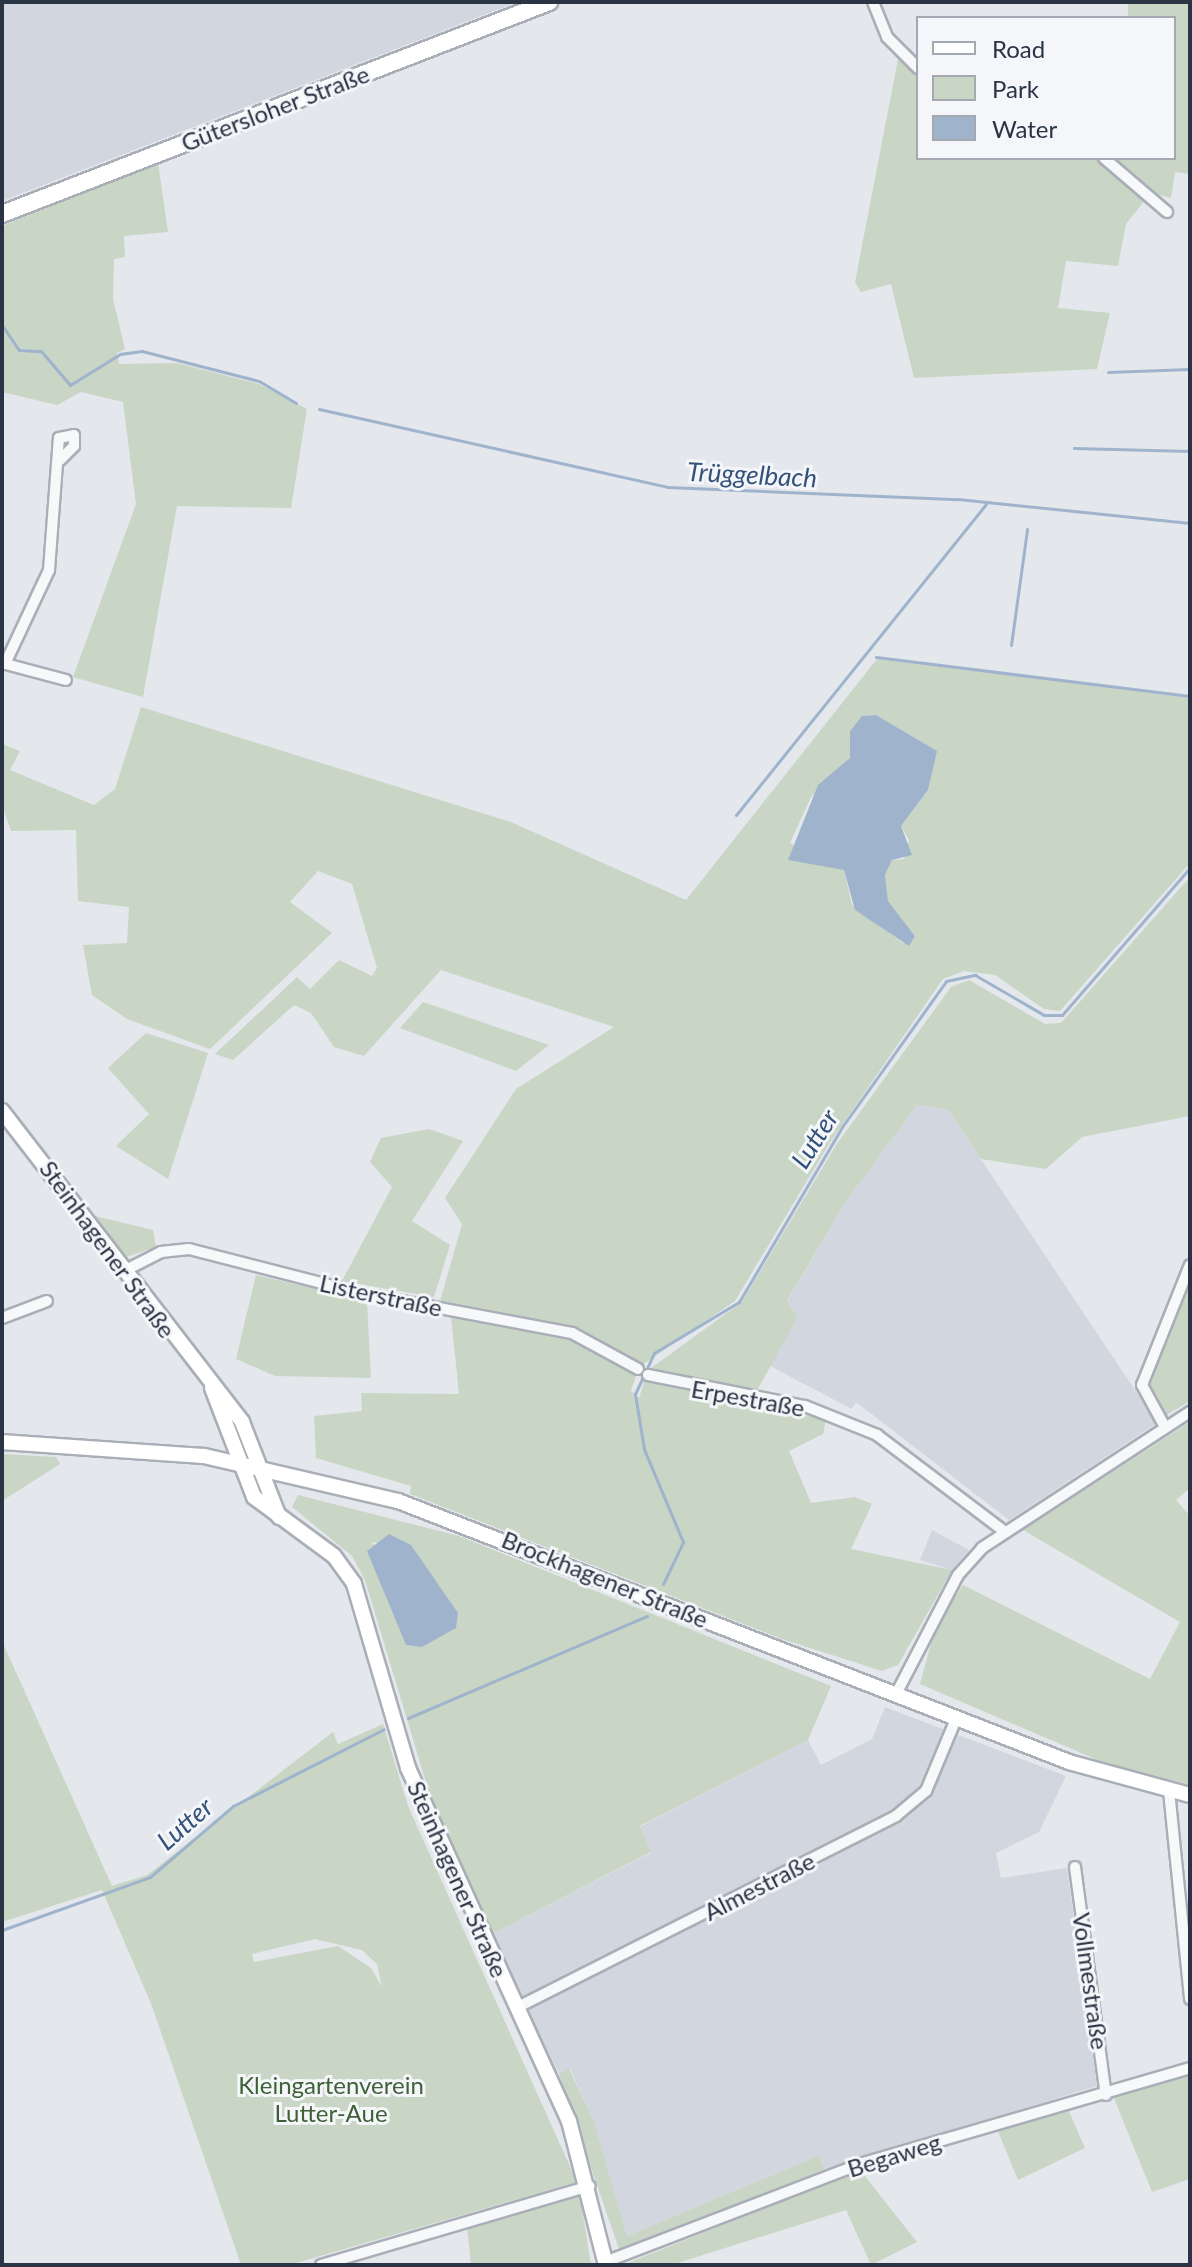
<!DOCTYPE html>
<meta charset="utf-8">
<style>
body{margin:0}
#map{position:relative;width:1192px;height:2267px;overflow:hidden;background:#e4e7ec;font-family:Lato,sans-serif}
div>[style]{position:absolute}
.built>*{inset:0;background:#d2d6de}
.green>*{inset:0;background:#c9d6c5}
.water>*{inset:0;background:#9fb4cc}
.stream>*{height:3px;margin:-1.5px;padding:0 1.5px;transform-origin:1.5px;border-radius:1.5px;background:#9fb4cc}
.roads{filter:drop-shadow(2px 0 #a9aeb7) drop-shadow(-2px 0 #a9aeb7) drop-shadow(0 2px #a9aeb7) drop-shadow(0 -2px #a9aeb7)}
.minor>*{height:10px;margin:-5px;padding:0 5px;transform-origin:5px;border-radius:5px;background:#f7f8fa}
.secondary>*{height:14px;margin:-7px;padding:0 7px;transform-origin:7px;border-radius:7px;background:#fff}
.primary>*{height:16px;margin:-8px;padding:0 8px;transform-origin:8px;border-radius:8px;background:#fff}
span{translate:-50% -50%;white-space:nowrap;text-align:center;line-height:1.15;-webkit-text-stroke:6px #f4f6f9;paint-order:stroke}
.street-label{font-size:24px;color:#2b3445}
.park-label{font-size:24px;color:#3f6138}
.water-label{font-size:26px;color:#34527a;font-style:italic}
.frame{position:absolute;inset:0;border:4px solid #2b3445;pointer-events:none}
.legend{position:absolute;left:916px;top:16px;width:260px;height:144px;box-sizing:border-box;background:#f4f6f9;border:2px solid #a4a8b1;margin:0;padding:10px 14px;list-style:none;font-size:24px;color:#2b3445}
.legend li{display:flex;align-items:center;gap:16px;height:40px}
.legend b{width:40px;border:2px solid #a4a8b1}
</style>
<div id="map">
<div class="built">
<i style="clip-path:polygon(2px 2px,81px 3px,517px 2px,2px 201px)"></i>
<i style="clip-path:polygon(917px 1105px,948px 1110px,1157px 1423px,1009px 1520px,856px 1402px,852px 1409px,770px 1366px,798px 1317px,787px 1302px,845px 1203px)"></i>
<i style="clip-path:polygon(932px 1530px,969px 1550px,952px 1570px,920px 1560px)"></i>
<i style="clip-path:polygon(885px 1707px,1066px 1776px,1039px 1832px,996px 1853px,1001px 1878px,1067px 1868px,1097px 2086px,825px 2169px,818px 2156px,627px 2236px,594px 2120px,570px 2069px,559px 2074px,490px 1935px,651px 1853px,640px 1827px,808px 1740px,821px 1765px,872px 1739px)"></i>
</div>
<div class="green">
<i style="clip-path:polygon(1128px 2px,1190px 2px,1190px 174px,1175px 172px,1171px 198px,1152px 193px,1112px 158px,1174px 158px,1174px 18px,1128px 18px)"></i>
<i style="clip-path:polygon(898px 59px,918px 73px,918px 158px,1097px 158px,1145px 200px,1126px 224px,1118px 266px,1066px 261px,1058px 308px,1110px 313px,1097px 369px,914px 378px,891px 284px,861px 292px,855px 282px)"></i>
<i style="clip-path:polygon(158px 163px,168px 232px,124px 236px,125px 257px,114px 259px,113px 299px,125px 349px,117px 353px,119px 364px,177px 363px,259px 384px,307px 409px,291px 508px,177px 506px,143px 697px,73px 677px,136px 504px,123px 402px,81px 392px,57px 405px,2px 392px,2px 226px)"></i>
<i style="clip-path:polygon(evenodd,877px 659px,1190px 698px,1190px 863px,1060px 1011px,1044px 1009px,995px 975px,964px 971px,943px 979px,829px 1144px,735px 1301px,642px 1365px,571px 1326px,440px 1301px,462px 1224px,445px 1198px,516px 1089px,614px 1027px,441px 970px,364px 1056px,334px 1047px,311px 1013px,294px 1005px,233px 1060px,215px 1054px,297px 977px,310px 989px,339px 960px,372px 976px,377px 968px,352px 884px,318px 871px,290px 902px,332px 933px,210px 1049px,127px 1019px,92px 995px,83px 945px,127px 943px,129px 907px,78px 901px,76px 830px,11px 831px,2px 805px,2px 744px,20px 751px,10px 770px,94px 805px,115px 789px,141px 707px,511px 822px,686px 900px,877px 659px,876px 715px,936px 751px,928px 790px,901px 826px,909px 840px,904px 859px,892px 860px,885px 875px,888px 901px,915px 936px,903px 943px,852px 905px,844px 870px,790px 843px,811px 797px,850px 758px,850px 731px,862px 716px,876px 715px)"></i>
<i style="clip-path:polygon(1190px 877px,1190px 1116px,1082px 1137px,1046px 1169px,981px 1159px,948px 1110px,917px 1105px,845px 1203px,787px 1301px,798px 1317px,755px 1394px,647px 1371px,742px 1302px,836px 1145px,951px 987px,969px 980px,1045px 1024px,1061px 1023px)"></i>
<i style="clip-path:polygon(423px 1002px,549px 1045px,516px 1071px,400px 1028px)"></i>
<i style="clip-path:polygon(146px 1033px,208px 1053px,168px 1179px,116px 1146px,149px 1114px,108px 1068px)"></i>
<i style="clip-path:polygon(429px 1129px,463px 1141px,412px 1221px,450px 1245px,434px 1297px,342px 1281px,392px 1187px,370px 1162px,381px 1138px)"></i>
<i style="clip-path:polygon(91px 1215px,153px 1230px,156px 1247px,123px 1258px)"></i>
<i style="clip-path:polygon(256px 1275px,367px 1301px,371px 1378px,275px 1376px,236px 1359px)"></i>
<i style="clip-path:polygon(1190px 1276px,1190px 1401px,1165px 1416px,1148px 1385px)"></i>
<i style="clip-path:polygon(451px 1316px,572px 1338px,636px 1376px,631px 1391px,639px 1398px,645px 1379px,826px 1419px,823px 1434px,789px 1451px,811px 1503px,855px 1497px,872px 1504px,851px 1549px,952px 1570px,898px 1665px,882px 1671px,782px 1639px,410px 1494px,411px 1486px,316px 1458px,314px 1416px,362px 1411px,361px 1393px,459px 1394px)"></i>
<i style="clip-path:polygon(1190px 1422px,1190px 1488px,1176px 1500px,1190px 1516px,1190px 1785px,1107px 1764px,920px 1684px,935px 1629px,963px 1585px,1150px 1679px,1180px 1622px,1023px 1530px)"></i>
<i style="clip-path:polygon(2px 1454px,56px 1457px,60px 1464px,2px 1501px)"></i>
<i style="clip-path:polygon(evenodd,298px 1495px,459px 1536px,831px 1686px,808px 1740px,640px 1826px,651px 1852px,490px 1935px,431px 1799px,365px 1580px,352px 1556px,292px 1507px,298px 1495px,371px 1542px,411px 1545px,450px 1603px,371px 1542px)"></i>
<i style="clip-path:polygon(evenodd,2px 1641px,112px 1886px,147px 1875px,333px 1732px,338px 1744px,383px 1724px,408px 1806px,577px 2182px,289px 2265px,241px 2265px,152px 2006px,102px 1890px,2px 1922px,2px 1641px,315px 1939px,362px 1950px,377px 1964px,382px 1987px,371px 1968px,338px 1946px,254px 1962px,252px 1954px,315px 1939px)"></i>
<i style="clip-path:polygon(569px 2069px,594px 2120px,627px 2236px,818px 2156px,825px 2169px,620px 2252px,559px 2074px)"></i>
<i style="clip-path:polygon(1190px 2074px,1190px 2179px,1152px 2192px,1113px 2096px)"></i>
<i style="clip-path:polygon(1068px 2109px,1085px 2148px,1018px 2180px,998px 2131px)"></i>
<i style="clip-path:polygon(860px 2170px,917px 2242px,871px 2265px,846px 2210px,671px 2265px,623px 2265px)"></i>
<i style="clip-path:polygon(568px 2196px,580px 2196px,591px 2265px,471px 2265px,467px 2227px)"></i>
</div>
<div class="water">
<i style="clip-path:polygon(876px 715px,937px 751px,928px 790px,901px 826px,912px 855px,892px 860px,885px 875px,888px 901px,915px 936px,909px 946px,855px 910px,844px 870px,788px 860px,818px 785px,850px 758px,850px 731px,862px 716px)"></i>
<i style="clip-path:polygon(389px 1534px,411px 1545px,458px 1613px,456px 1628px,422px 1647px,406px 1645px,367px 1551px)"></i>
</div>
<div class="stream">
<i style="left:2px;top:325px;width:30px;rotate:56deg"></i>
<i style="left:19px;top:350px;width:22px;rotate:3deg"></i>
<i style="left:41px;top:351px;width:45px;rotate:49.5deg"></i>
<i style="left:70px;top:385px;width:59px;rotate:-31.8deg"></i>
<i style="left:120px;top:354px;width:22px;rotate:-8deg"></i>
<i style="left:142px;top:351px;width:121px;rotate:14.4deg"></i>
<i style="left:259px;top:381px;width:43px;rotate:30.7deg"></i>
<i style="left:1108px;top:372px;width:82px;rotate:-2.1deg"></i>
<i style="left:319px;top:409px;width:357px;rotate:12.6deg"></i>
<i style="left:667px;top:487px;width:291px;rotate:2.4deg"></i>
<i style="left:958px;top:499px;width:233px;rotate:5.9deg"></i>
<i style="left:1074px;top:448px;width:116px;rotate:1.5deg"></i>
<i style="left:1011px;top:645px;width:117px;rotate:-82.1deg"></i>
<i style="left:876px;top:657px;width:316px;rotate:7.1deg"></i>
<i style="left:736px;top:815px;width:399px;rotate:-51.2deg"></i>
<i style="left:663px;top:1584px;width:47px;rotate:-64.5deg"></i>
<i style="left:683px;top:1542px;width:101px;rotate:-112.8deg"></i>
<i style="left:644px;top:1449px;width:56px;rotate:-99.3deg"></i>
<i style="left:635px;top:1394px;width:45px;rotate:-65.1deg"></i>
<i style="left:654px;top:1353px;width:99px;rotate:-31deg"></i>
<i style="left:739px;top:1302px;width:203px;rotate:-59.5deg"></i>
<i style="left:842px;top:1127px;width:179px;rotate:-54.5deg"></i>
<i style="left:946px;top:981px;width:30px;rotate:-12deg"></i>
<i style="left:975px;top:975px;width:80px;rotate:30.1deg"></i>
<i style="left:1044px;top:1015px;width:18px"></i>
<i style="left:1062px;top:1015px;width:195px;rotate:-49deg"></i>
<i style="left:408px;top:1718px;width:260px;rotate:-23.1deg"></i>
<i style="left:2px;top:1930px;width:157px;rotate:-19.7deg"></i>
<i style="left:150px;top:1877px;width:109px;rotate:-40.5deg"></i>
<i style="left:233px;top:1806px;width:169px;rotate:-27deg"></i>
</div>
<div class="roads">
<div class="minor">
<i style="left:873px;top:2px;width:38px;rotate:68deg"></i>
<i style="left:887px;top:37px;width:44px;rotate:45deg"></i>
<i style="left:1104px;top:158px;width:83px;rotate:40.6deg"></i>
<i style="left:2px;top:663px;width:66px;rotate:14.9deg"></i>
<i style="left:5px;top:664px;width:104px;rotate:-64.9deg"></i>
<i style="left:49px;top:570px;width:132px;rotate:-85.7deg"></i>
<i style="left:59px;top:438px;width:15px;rotate:-11deg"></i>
<i style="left:74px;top:435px;width:11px;rotate:90deg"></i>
<i style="left:74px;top:446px;width:20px;rotate:135deg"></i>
<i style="left:122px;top:1272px;width:44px;rotate:-27.1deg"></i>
<i style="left:161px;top:1252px;width:28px;rotate:-6deg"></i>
<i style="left:189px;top:1249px;width:177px;rotate:14.4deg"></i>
<i style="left:360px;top:1293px;width:216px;rotate:10.7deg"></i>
<i style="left:572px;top:1333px;width:75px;rotate:28.6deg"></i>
<i style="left:2px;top:1318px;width:48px;rotate:-20.7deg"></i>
<i style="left:648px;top:1375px;width:160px;rotate:11.2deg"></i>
<i style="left:805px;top:1406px;width:78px;rotate:21.9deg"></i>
<i style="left:877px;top:1435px;width:159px;rotate:37.1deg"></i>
<i style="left:1165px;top:1427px;width:48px;rotate:-118.7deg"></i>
<i style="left:1142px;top:1385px;width:129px;rotate:-68.2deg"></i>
<i style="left:895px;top:1696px;width:136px;rotate:-62.5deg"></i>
<i style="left:958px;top:1575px;width:36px;rotate:-48deg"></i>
<i style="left:982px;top:1548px;width:249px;rotate:-33.2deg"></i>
<i style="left:1169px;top:1791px;width:209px;rotate:84.2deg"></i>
<i style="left:1075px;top:1867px;width:230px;rotate:82.3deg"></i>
<i style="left:516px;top:2008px;width:426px;rotate:-26.8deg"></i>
<i style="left:896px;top:1816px;width:39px;rotate:-40deg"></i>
<i style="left:926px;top:1791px;width:78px;rotate:-67.4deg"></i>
<i style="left:605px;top:2262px;width:273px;rotate:-21deg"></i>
<i style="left:860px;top:2164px;width:344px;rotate:-16.2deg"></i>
<i style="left:321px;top:2265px;width:280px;rotate:-16.4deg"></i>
</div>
<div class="secondary">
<i style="left:2px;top:1111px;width:393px;rotate:52.3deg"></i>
<i style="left:242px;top:1422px;width:102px;rotate:68.7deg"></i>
<i style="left:212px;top:1388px;width:117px;rotate:68.9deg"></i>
<i style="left:254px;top:1497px;width:99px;rotate:36.4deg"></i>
<i style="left:334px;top:1556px;width:34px;rotate:54deg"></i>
<i style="left:354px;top:1584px;width:192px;rotate:73.6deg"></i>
<i style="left:408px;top:1768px;width:388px;rotate:65.5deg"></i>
<i style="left:569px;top:2121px;width:149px;rotate:75.6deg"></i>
<i style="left:2px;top:1442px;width:202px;rotate:4deg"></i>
<i style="left:204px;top:1456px;width:199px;rotate:13.1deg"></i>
<i style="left:398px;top:1501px;width:720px;rotate:21.25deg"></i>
<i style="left:1069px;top:1762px;width:125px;rotate:15.3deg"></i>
</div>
<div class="primary">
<i style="left:2px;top:214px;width:587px;rotate:-21.18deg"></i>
</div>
</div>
<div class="street-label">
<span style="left:275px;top:108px;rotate:-21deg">Gütersloher Straße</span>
<span style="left:108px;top:1249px;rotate:54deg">Steinhagener Straße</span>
<span style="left:381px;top:1295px;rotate:12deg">Listerstraße</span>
<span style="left:748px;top:1398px;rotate:10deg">Erpestraße</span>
<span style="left:605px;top:1579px;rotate:22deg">Brockhagener Straße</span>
<span style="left:458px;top:1879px;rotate:66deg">Steinhagener Straße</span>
<span style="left:759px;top:1886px;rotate:-27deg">Almestraße</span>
<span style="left:1091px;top:1981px;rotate:82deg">Vollmestraße</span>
<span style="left:894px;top:2155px;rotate:-17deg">Begaweg</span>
</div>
<div class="park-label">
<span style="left:331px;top:2099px">Kleingartenverein<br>Lutter-Aue</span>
</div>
<div class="water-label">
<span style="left:752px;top:475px;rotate:3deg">Trüggelbach</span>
<span style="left:815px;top:1139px;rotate:-58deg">Lutter</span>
<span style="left:185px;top:1824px;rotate:-41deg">Lutter</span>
</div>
<div class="frame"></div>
<ul class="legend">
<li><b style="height:10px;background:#fff"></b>Road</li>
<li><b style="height:22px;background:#c9d6c5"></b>Park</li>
<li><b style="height:22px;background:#9fb4cc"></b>Water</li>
</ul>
</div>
